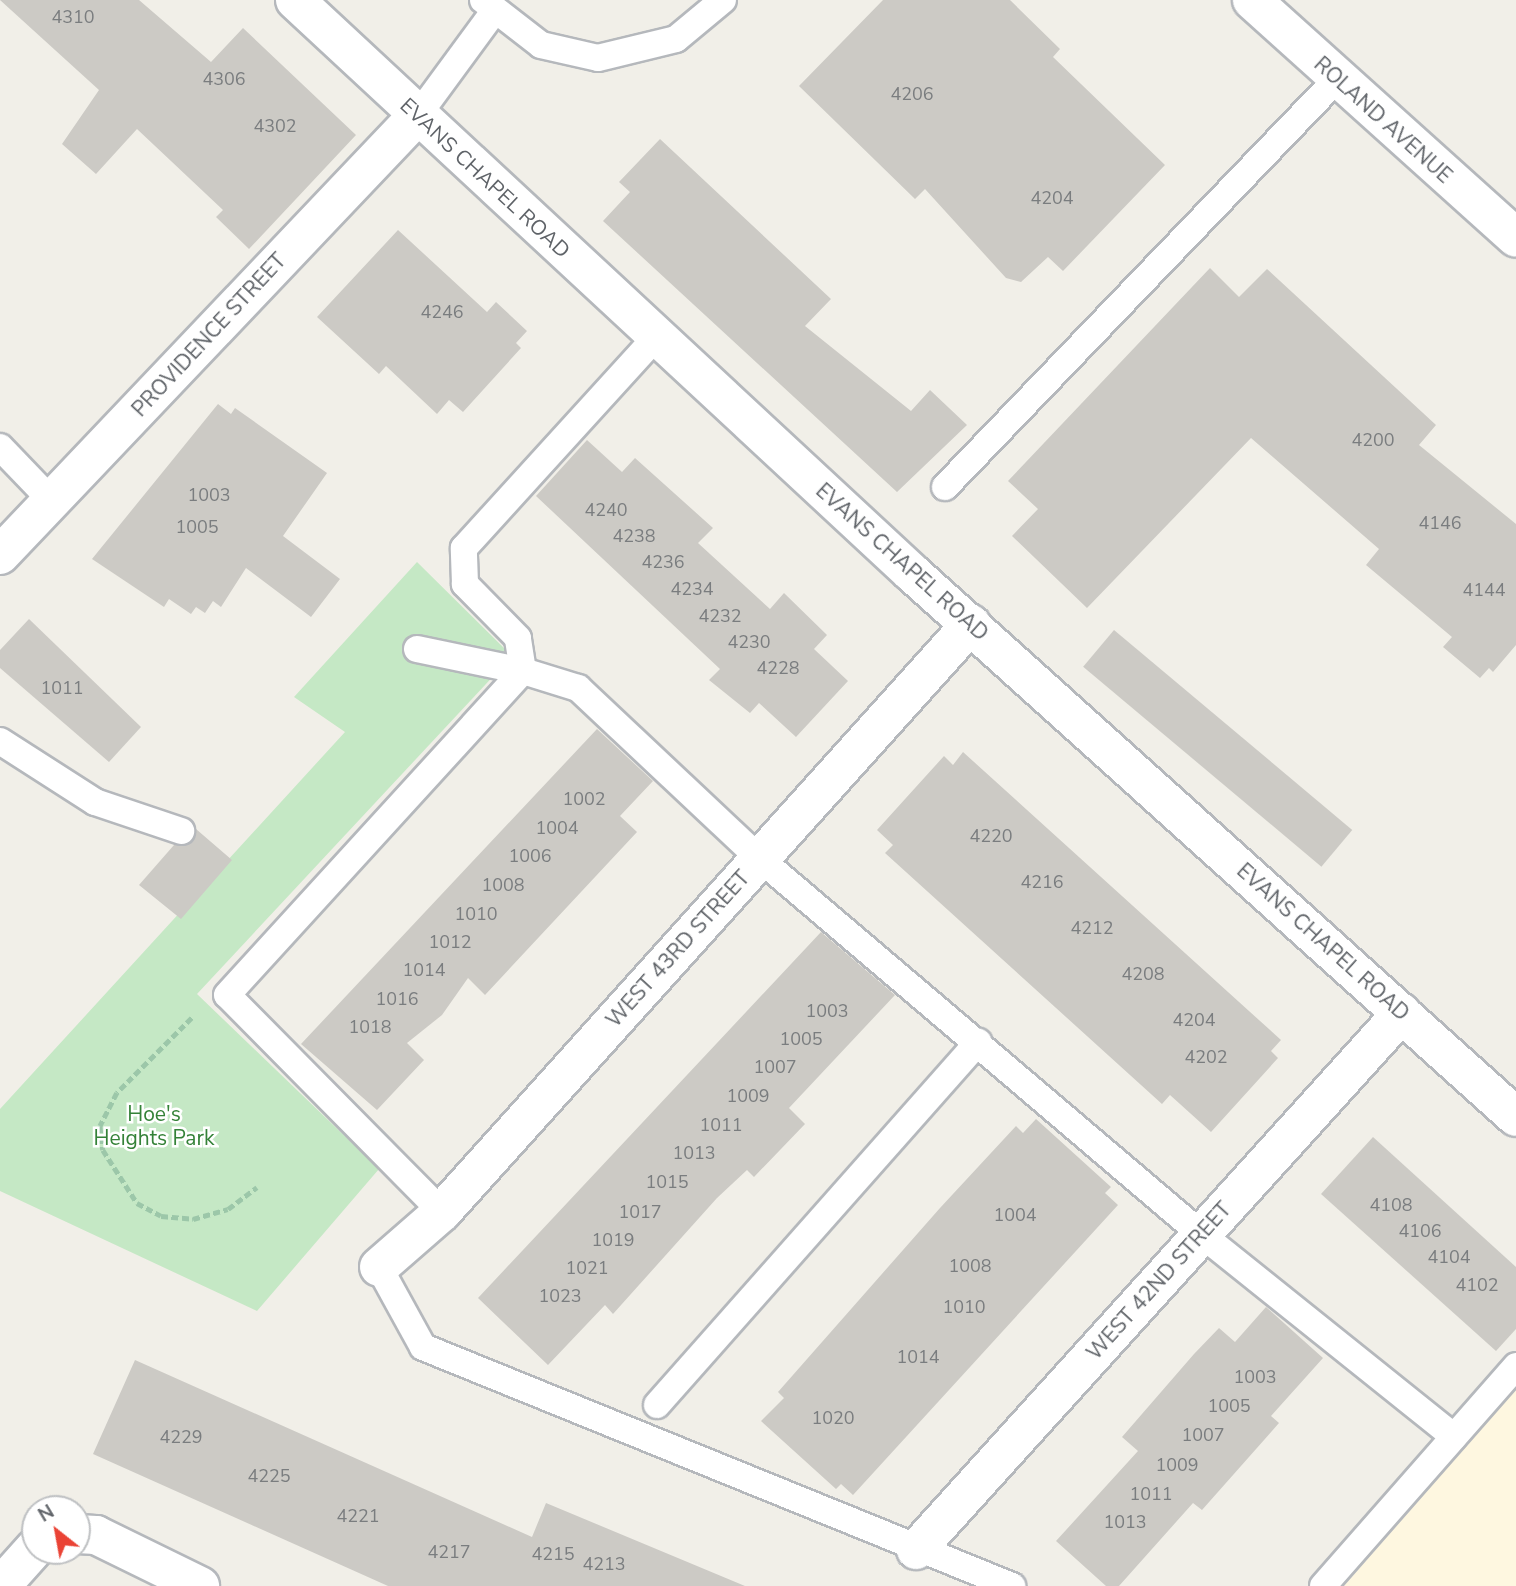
<!DOCTYPE html>
<style>
body{margin:0}
#map{position:relative;width:1516px;height:1586px;overflow:hidden;background:#f1efe8;font-family:"Nunito Sans",sans-serif}
div>[style]{position:absolute}
.commercial>*{inset:0;background:#fef7e0}
.green>*{inset:0;background:#c5e8c5}
.building>*{inset:0;background:#cccac5;transform-origin:0 0}
.path>*{height:4.5px;margin-top:-2.25px;transform-origin:0;background:repeating-linear-gradient(90deg,#9cc7a9 0 7px,transparent 0 10.5px)}
.roads{filter:drop-shadow(2px 0 #b5b8bc) drop-shadow(-2px 0 #b5b8bc) drop-shadow(0 2px #b5b8bc) drop-shadow(0 -2px #b5b8bc)}
.lane>*{height:26px;margin:-13px;padding:0 13px;transform-origin:13px;border-radius:13px;background:#fff}
.street>*{height:38px;margin:-19px;padding:0 19px;transform-origin:19px;border-radius:19px;background:#fff}
.secondary>*{height:38px;margin:-19px;padding:0 19px;transform-origin:19px;border-radius:19px;background:#fff}
span{translate:-50% -50%;white-space:nowrap;text-align:center;line-height:1.15;-webkit-text-stroke:5px #fff;paint-order:stroke}
.number-label{font-size:18px;color:#7a7d7f}
.number-label span{-webkit-text-stroke-width:0}
.street-label{font-size:21px;color:#5f6368}
.park-label{font-size:21px;color:#348238}
.north{position:absolute;left:21px;top:1495px;width:70px;height:70px;box-sizing:border-box;background:#fff;border:2px solid #bfc1c3;border-radius:50%;rotate:329deg;font-size:19px;font-weight:700;line-height:28px;text-align:center;color:#5f6368}
.north::after{content:'';display:block;margin:auto;width:24px;height:32px;background:#ea4335;clip-path:polygon(50% 0,100% 100%,50% 72%,0 100%)}
</style>
<div id="map">
<div class="commercial">
<i style="clip-path:polygon(1516px 1389px,1516px 1586px,1344px 1586px)"></i>
</div>
<div class="green">
<i style="clip-path:polygon(417px 562px,512px 656px,197px 994px,379px 1169px,257px 1311px,0 1191px,0 1109px,345px 732px,294px 697px)"></i>
</div>
<div class="building">
<i style="clip-path:polygon(0 0,139px 0,211px 62px,243px 28px,356px 135px,249px 249px,216px 217px,223px 210px,137px 129px,96px 174px,62px 144px,99px 90px)"></i>
<i style="clip-path:polygon(883px 0,1010px 0,1060px 49px,1053px 57px,1165px 165px,1063px 271px,1048px 257px,1021px 282px,1006px 278px,925px 189px,915px 199px,799px 86px)"></i>
<i style="clip-path:polygon(660px 139px,831px 299px,805px 326px,911px 411px,930px 390px,967px 425px,897px 492px,603px 221px,630px 192px,619px 182px)"></i>
<i style="clip-path:polygon(398px 230px,487px 312px,496px 302px,527px 331px,516px 343px,521px 348px,463px 412px,449px 400px,437px 414px,386px 366px,379px 374px,317px 317px)"></i>
<i style="clip-path:polygon(1210px 268px,1239px 297px,1267px 269px,1436px 425px,1419px 445px,1516px 524px,1516px 645px,1493px 672px,1489px 668px,1480px 678px,1443px 647px,1452px 637px,1366px 565px,1379px 549px,1251px 438px,1087px 608px,1012px 536px,1038px 509px,1008px 481px)"></i>
<i style="clip-path:polygon(218px 404px,231px 414px,235px 408px,327px 473px,283px 536px,340px 579px,311px 617px,246px 568px,221px 607px,213px 601px,205px 613px,196px 607px,191px 614px,169px 599px,164px 607px,92px 559px)"></i>
<i style="clip-path:polygon(587px 440px,622px 472px,635px 458px,713px 528px,698px 543px,770px 609px,784px 593px,827px 635px,814px 649px,848px 681px,796px 737px,759px 703px,750px 713px,709px 680px,720px 669px,536px 496px)"></i>
<i style="clip-path:polygon(29px 619px,141px 727px,109px 762px,0 668px,0 650px)"></i>
<i style="left:1114px;top:630px;width:311px;height:48px;rotate:40deg"></i>
<i style="clip-path:polygon(597px 729px,653px 781px,620px 816px,637px 832px,485px 995px,468px 978px,442px 1015px,407px 1043px,424px 1060px,377px 1110px,301px 1044px)"></i>
<i style="clip-path:polygon(963px 752px,1281px 1040px,1271px 1051px,1278px 1058px,1211px 1132px,1170px 1095px,1162px 1104px,885px 853px,893px 845px,877px 830px,944px 756px,953px 765px)"></i>
<i style="clip-path:polygon(196px 829px,232px 860px,181px 919px,139px 885px,174px 845px,192px 842px)"></i>
<i style="clip-path:polygon(821px 932px,895px 995px,789px 1108px,805px 1124px,754px 1177px,747px 1170px,717px 1198px,613px 1314px,605px 1305px,548px 1365px,478px 1298px)"></i>
<i style="clip-path:polygon(1036px 1119px,1111px 1187px,1105px 1193px,1118px 1205px,853px 1495px,841px 1484px,836px 1489px,761px 1421px,784px 1398px,778px 1392px,940px 1208px,1016px 1126px,1023px 1133px)"></i>
<i style="clip-path:polygon(1373px 1137px,1516px 1267px,1516px 1329px,1496px 1351px,1321px 1194px)"></i>
<i style="clip-path:polygon(1266px 1307px,1323px 1358px,1271px 1416px,1279px 1423px,1202px 1510px,1193px 1503px,1119px 1586px,1106px 1586px,1056px 1541px,1138px 1451px,1122px 1437px,1194px 1354px,1219px 1328px,1235px 1342px)"></i>
<i style="clip-path:polygon(135px 1360px,532px 1537px,546px 1503px,745px 1586px,388px 1586px,93px 1454px)"></i>
</div>
<div class="path">
<i style="left:192px;top:1018px;width:106px;rotate:135deg"></i>
<i style="left:117px;top:1093px;width:37px;rotate:117deg"></i>
<i style="left:100px;top:1126px;width:24px;rotate:83deg"></i>
<i style="left:103px;top:1150px;width:63px;rotate:57.3deg"></i>
<i style="left:137px;top:1203px;width:27px;rotate:28deg"></i>
<i style="left:161px;top:1216px;width:32px;rotate:5deg"></i>
<i style="left:193px;top:1219px;width:36px;rotate:-16deg"></i>
<i style="left:228px;top:1209px;width:36px;rotate:-37deg"></i>
</div>
<div class="roads">
<div class="lane">
<i style="left:483px;top:0;width:73px;rotate:37.8deg"></i>
<i style="left:541px;top:45px;width:58px;rotate:12.8deg"></i>
<i style="left:598px;top:58px;width:80px;rotate:-13.7deg"></i>
<i style="left:676px;top:39px;width:61px;rotate:-39.7deg"></i>
<i style="left:418px;top:115px;width:127px;rotate:-53.7deg"></i>
<i style="left:0;top:447px;width:75px;rotate:46.1deg"></i>
<i style="left:945px;top:487px;width:566px;rotate:-46.15deg"></i>
<i style="left:417px;top:649px;width:108px;rotate:11.7deg"></i>
<i style="left:523px;top:671px;width:33px;rotate:-99deg"></i>
<i style="left:518px;top:638px;width:76px;rotate:-134.5deg"></i>
<i style="left:465px;top:584px;width:36px;rotate:-92deg"></i>
<i style="left:464px;top:548px;width:285px;rotate:-47.7deg"></i>
<i style="left:0;top:741px;width:113px;rotate:32.7deg"></i>
<i style="left:95px;top:802px;width:91px;rotate:18.6deg"></i>
<i style="left:442px;top:1212px;width:305px;rotate:-134.7deg"></i>
<i style="left:227px;top:995px;width:439px;rotate:-47.6deg"></i>
<i style="left:523px;top:671px;width:58px;rotate:17.2deg"></i>
<i style="left:578px;top:688px;width:248px;rotate:43.2deg"></i>
<i style="left:759px;top:858px;width:580px;rotate:40.39deg"></i>
<i style="left:1201px;top:1234px;width:324px;rotate:38.7deg"></i>
<i style="left:379px;top:1267px;width:91px;rotate:61.2deg"></i>
<i style="left:423px;top:1347px;width:636px;rotate:22.09deg"></i>
<i style="left:657px;top:1405px;width:485px;rotate:-48.5deg"></i>
<i style="left:1323px;top:1586px;width:293px;rotate:-48.7deg"></i>
</div>
<div class="street">
<i style="left:295px;top:0;width:841px;rotate:42.88deg"></i>
<i style="left:911px;top:572px;width:814px;rotate:42.01deg"></i>
<i style="left:0;top:555px;width:607px;rotate:-46.47deg"></i>
<i style="left:379px;top:1267px;width:84px;rotate:-41.1deg"></i>
<i style="left:442px;top:1212px;width:791px;rotate:-48.02deg"></i>
<i style="left:77px;top:1534px;width:19px;rotate:3deg"></i>
<i style="left:96px;top:1535px;width:116px;rotate:26.1deg"></i>
<i style="left:916px;top:1550px;width:724px;rotate:-47.85deg"></i>
<i style="left:1px;top:1586px;width:51px;rotate:-48.2deg"></i>
</div>
<div class="secondary">
<i style="left:1252px;top:0;width:355px;rotate:42deg"></i>
</div>
</div>
<div class="number-label">
<span style="left:73px;top:17px">4310</span>
<span style="left:224px;top:79px">4306</span>
<span style="left:912px;top:94px">4206</span>
<span style="left:275px;top:126px">4302</span>
<span style="left:1052px;top:198px">4204</span>
<span style="left:442px;top:312px">4246</span>
<span style="left:1373px;top:440px">4200</span>
<span style="left:209px;top:495px">1003</span>
<span style="left:606px;top:510px">4240</span>
<span style="left:1440px;top:523px">4146</span>
<span style="left:197px;top:527px">1005</span>
<span style="left:634px;top:536px">4238</span>
<span style="left:663px;top:562px">4236</span>
<span style="left:692px;top:589px">4234</span>
<span style="left:1484px;top:590px">4144</span>
<span style="left:720px;top:616px">4232</span>
<span style="left:749px;top:642px">4230</span>
<span style="left:778px;top:668px">4228</span>
<span style="left:62px;top:688px">1011</span>
<span style="left:584px;top:799px">1002</span>
<span style="left:557px;top:828px">1004</span>
<span style="left:991px;top:836px">4220</span>
<span style="left:530px;top:856px">1006</span>
<span style="left:1042px;top:882px">4216</span>
<span style="left:503px;top:885px">1008</span>
<span style="left:476px;top:914px">1010</span>
<span style="left:1092px;top:928px">4212</span>
<span style="left:450px;top:942px">1012</span>
<span style="left:424px;top:970px">1014</span>
<span style="left:1143px;top:974px">4208</span>
<span style="left:397px;top:999px">1016</span>
<span style="left:827px;top:1011px">1003</span>
<span style="left:1194px;top:1020px">4204</span>
<span style="left:370px;top:1027px">1018</span>
<span style="left:801px;top:1039px">1005</span>
<span style="left:1206px;top:1057px">4202</span>
<span style="left:775px;top:1067px">1007</span>
<span style="left:748px;top:1096px">1009</span>
<span style="left:721px;top:1125px">1011</span>
<span style="left:694px;top:1153px">1013</span>
<span style="left:667px;top:1182px">1015</span>
<span style="left:1391px;top:1205px">4108</span>
<span style="left:640px;top:1212px">1017</span>
<span style="left:1015px;top:1215px">1004</span>
<span style="left:1420px;top:1231px">4106</span>
<span style="left:613px;top:1240px">1019</span>
<span style="left:1449px;top:1257px">4104</span>
<span style="left:970px;top:1266px">1008</span>
<span style="left:587px;top:1268px">1021</span>
<span style="left:1477px;top:1285px">4102</span>
<span style="left:560px;top:1296px">1023</span>
<span style="left:964px;top:1307px">1010</span>
<span style="left:918px;top:1357px">1014</span>
<span style="left:1255px;top:1377px">1003</span>
<span style="left:1229px;top:1406px">1005</span>
<span style="left:833px;top:1418px">1020</span>
<span style="left:1203px;top:1435px">1007</span>
<span style="left:181px;top:1437px">4229</span>
<span style="left:1177px;top:1465px">1009</span>
<span style="left:269px;top:1476px">4225</span>
<span style="left:1151px;top:1494px">1011</span>
<span style="left:358px;top:1516px">4221</span>
<span style="left:1125px;top:1522px">1013</span>
<span style="left:449px;top:1552px">4217</span>
<span style="left:553px;top:1554px">4215</span>
<span style="left:604px;top:1564px">4213</span>
</div>
<div class="street-label">
<span style="left:1383px;top:120px;rotate:42deg">ROLAND AVENUE</span>
<span style="left:485px;top:178px;rotate:43deg">EVANS CHAPEL ROAD</span>
<span style="left:209px;top:335px;rotate:-47deg">PROVIDENCE STREET</span>
<span style="left:902px;top:562px;rotate:42deg">EVANS CHAPEL ROAD</span>
<span style="left:1323px;top:942px;rotate:42deg">EVANS CHAPEL ROAD</span>
<span style="left:678px;top:949px;rotate:-48deg">WEST 43RD STREET</span>
<span style="left:1159px;top:1281px;rotate:-48deg">WEST 42ND STREET</span>
</div>
<div class="park-label">
<span style="left:154px;top:1126px">Hoe's<br>Heights Park</span>
</div>
<div class="north">N</div>
</div>
